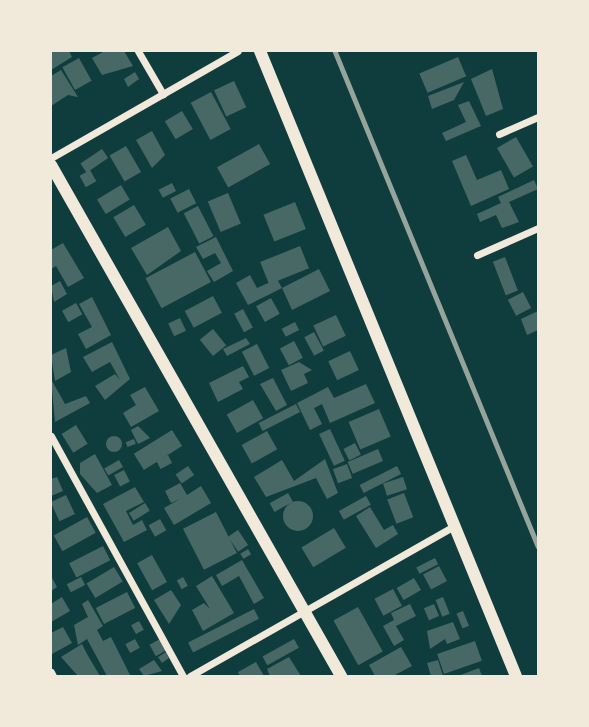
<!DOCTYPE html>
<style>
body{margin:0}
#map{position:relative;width:589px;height:727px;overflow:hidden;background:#0f3d3e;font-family:"Exo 2",sans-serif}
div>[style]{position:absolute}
.building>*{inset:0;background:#486865;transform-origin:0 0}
.round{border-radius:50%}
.minor>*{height:7px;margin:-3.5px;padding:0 3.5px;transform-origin:3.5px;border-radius:3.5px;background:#f1e9da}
.tertiary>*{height:12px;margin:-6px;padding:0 6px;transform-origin:6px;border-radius:6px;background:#f1e9da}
.rail>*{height:4.5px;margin:-2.25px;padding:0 2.25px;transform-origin:2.25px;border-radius:2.25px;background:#97a49c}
span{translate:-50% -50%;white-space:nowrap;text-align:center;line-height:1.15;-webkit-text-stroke:7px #f1e9da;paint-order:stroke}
.frame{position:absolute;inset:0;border:52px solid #f1e9da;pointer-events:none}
</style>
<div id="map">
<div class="building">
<i style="clip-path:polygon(51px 51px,69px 51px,72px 57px,51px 70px)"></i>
<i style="clip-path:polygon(105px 51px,124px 51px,133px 66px,102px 75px,92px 58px)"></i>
<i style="left:458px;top:57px;width:21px;height:42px;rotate:67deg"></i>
<i style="left:79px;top:58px;width:26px;height:19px;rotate:61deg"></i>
<i style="clip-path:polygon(492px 69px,503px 109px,486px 116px,471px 79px)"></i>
<i style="clip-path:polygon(61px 70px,78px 97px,68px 95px,51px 106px,51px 76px)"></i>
<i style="clip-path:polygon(135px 72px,139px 79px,128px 87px,124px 79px)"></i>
<i style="left:234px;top:81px;width:29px;height:22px;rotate:65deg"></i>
<i style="clip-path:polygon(464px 82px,454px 100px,432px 109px,428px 96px)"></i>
<i style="left:211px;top:92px;width:42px;height:23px;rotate:62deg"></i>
<i style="clip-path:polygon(469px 101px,481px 126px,446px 141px,442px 133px,466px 122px,458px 105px)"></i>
<i style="left:182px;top:111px;width:21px;height:20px;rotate:59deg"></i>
<i style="clip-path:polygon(152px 131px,165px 155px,152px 168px,136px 140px)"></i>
<i style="left:516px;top:137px;width:34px;height:22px;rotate:60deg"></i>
<i style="left:259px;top:144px;width:23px;height:48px;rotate:61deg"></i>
<i style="left:126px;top:146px;width:30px;height:19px;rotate:60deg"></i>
<i style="left:102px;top:149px;width:11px;height:26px;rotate:56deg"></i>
<i style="clip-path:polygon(466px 155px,477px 180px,501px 170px,509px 189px,471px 206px,452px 161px)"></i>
<i style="left:90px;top:170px;width:13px;height:12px;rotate:61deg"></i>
<i style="clip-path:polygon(534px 180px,538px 189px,509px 202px,519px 222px,502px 228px,496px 215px,480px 222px,477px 214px,501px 203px,498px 197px)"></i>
<i style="left:172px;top:183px;width:9px;height:15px;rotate:63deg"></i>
<i style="left:121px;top:185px;width:17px;height:28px;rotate:59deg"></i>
<i style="left:189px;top:189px;width:16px;height:21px;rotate:63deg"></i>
<i style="left:228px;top:193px;width:33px;height:22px;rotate:67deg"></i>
<i style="left:295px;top:202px;width:29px;height:34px;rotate:68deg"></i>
<i style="left:134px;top:205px;width:23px;height:24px;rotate:59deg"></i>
<i style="left:198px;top:206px;width:34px;height:16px;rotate:63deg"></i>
<i style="clip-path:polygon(168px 227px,181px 251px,147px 275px,131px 248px)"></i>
<i style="clip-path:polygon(216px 237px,233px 271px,214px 282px,207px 271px,221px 263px,215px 253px,203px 259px,196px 247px)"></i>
<i style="clip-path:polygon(63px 243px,84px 278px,68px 287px,56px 266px,51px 269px,51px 250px)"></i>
<i style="left:300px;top:246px;width:24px;height:43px;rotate:68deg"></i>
<i style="left:195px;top:252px;width:34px;height:56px;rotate:62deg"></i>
<i style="left:505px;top:257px;width:36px;height:13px;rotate:69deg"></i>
<i style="clip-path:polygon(319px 269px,330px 291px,292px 310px,282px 288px,248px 305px,236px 283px,250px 275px,257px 288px,277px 279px,282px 288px)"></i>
<i style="clip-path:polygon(60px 281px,67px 294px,54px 302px,51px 286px)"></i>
<i style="left:523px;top:292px;width:18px;height:17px;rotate:63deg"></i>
<i style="left:213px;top:296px;width:19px;height:32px;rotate:62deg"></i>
<i style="clip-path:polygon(92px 297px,111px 335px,86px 349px,78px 334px,92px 327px,79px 304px)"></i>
<i style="left:271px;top:298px;width:18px;height:17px;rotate:61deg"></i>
<i style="left:76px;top:303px;width:13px;height:16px;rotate:61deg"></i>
<i style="left:243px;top:309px;width:21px;height:10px;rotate:62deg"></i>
<i style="clip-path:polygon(538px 311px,538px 330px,527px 335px,521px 319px)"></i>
<i style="left:336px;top:315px;width:23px;height:25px;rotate:65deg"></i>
<i style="left:180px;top:318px;width:14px;height:13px;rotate:65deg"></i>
<i style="left:295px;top:322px;width:9px;height:15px;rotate:63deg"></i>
<i style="left:213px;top:329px;width:21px;height:17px;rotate:51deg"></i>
<i style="left:314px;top:332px;width:21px;height:11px;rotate:62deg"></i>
<i style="clip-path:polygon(246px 338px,250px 344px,227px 356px,223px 349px)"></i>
<i style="left:294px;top:341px;width:19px;height:16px;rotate:62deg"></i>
<i style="clip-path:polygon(112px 342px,130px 379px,105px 400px,95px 386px,115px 374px,120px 380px,110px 362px,92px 372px,83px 357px)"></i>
<i style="left:257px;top:344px;width:27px;height:17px;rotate:63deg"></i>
<i style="clip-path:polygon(66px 348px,71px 372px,55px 381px,51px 355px)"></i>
<i style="left:350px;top:351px;width:21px;height:24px;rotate:65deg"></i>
<i style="clip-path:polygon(299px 362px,312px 370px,304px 374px,308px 383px,291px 391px,281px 370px)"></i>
<i style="clip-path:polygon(243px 366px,249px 377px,239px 382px,243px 389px,218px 402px,209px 383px)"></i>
<i style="clip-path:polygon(273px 378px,287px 405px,276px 411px,260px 384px)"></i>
<i style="clip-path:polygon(51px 379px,65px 404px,86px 396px,90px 403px,55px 422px)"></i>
<i style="clip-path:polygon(366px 384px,375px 403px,330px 423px,322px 404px,314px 408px,322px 424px,310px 430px,297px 403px,328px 387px,334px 398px)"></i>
<i style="clip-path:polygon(145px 387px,159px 411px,131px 427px,123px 413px,136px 405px,130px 395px)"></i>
<i style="left:253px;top:400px;width:21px;height:30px;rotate:61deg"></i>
<i style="left:296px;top:404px;width:9px;height:42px;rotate:63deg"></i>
<i style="left:379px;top:409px;width:30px;height:33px;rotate:67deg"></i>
<i style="left:76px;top:425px;width:22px;height:17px;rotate:58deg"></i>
<i style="clip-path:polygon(138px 426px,150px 438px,138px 444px,131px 430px)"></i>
<i style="left:330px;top:429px;width:35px;height:12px;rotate:65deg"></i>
<i style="left:172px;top:430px;width:19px;height:45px;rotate:58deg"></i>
<i style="left:267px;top:431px;width:21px;height:29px;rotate:61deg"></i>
<i class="round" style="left:106px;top:436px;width:16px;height:16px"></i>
<i style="left:134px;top:439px;width:5px;height:9px;rotate:68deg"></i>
<i style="left:355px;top:443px;width:13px;height:13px;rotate:63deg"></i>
<i style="left:378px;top:449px;width:13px;height:33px;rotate:67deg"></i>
<i style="clip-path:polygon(95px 454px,112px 485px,97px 493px,80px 474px,80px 463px)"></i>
<i style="left:168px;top:455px;width:9px;height:13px;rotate:63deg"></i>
<i style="clip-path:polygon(325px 459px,338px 493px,327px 499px,316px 478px,266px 497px,254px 477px,282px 460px,294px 481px)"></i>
<i style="left:119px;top:460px;width:8px;height:17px;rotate:60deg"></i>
<i style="left:347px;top:464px;width:15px;height:15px;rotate:70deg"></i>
<i style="left:188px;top:466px;width:11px;height:15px;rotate:56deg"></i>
<i style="left:397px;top:466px;width:9px;height:42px;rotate:63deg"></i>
<i style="left:124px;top:470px;width:13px;height:11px;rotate:63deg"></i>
<i style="clip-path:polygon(57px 477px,63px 491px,51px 496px,51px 479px)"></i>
<i style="left:403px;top:477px;width:13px;height:21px;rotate:72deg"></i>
<i style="clip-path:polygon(180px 483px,187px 495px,201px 486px,211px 503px,174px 525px,164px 508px,180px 499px,171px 503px,165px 491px)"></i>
<i style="clip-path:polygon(135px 487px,144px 502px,126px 511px,133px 525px,142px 520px,147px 530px,124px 542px,103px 504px)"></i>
<i style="left:288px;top:493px;width:10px;height:21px;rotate:61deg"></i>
<i style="left:404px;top:493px;width:26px;height:18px;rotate:69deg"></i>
<i style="left:66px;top:495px;width:21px;height:17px;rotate:65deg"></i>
<i style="left:366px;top:496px;width:10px;height:31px;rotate:61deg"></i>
<i class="round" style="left:283px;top:501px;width:30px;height:30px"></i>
<i style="left:145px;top:503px;width:9px;height:19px;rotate:58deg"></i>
<i style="clip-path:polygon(370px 507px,384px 530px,393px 525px,398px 534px,376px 548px,356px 516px)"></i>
<i style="left:216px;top:512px;width:46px;height:37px;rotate:63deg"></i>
<i style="left:87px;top:517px;width:18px;height:38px;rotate:61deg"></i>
<i style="left:160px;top:519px;width:13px;height:13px;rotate:61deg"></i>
<i style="left:334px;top:528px;width:23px;height:38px;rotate:59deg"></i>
<i style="left:238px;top:530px;width:18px;height:12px;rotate:56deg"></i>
<i style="left:103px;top:546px;width:16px;height:38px;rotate:63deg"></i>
<i style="left:248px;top:549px;width:6px;height:9px;rotate:59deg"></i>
<i style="left:152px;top:555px;width:31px;height:17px;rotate:61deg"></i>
<i style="left:435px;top:558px;width:7px;height:21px;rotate:63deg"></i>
<i style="clip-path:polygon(242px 560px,264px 598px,254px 604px,239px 576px,222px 586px,216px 575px)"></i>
<i style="left:439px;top:566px;width:17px;height:18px;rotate:62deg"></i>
<i style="left:114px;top:567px;width:17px;height:32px;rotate:59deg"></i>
<i style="clip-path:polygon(51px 576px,57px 587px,51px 591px)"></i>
<i style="clip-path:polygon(212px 576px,234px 613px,203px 631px,192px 610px,204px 603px,210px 609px,196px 586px)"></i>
<i style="left:81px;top:577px;width:9px;height:16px;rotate:63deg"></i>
<i style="left:183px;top:577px;width:10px;height:7px;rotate:61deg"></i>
<i style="left:414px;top:578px;width:14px;height:20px;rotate:60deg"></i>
<i style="left:393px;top:589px;width:19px;height:21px;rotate:62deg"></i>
<i style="clip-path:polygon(171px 590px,181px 605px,169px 624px,154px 600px)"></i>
<i style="left:127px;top:592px;width:18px;height:35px;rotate:63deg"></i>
<i style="clip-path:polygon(62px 597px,70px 611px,51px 622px,51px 604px)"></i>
<i style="left:443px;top:597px;width:18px;height:8px;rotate:68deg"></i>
<i style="clip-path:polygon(88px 600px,103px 626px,97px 630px,103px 641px,111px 637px,130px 675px,140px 676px,107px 676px,87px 639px,78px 645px,74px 625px,88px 617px,82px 604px)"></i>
<i style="clip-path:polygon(410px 604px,416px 616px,396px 626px,404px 640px,394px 646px,383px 626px,394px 620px,391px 613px)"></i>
<i style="left:434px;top:604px;width:13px;height:11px;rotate:67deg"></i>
<i style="left:358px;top:607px;width:51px;height:28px;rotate:61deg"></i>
<i style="left:254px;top:609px;width:11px;height:74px;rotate:63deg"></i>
<i style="left:463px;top:611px;width:16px;height:7px;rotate:68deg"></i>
<i style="left:139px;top:621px;width:10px;height:9px;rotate:61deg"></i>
<i style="clip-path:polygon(453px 622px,460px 639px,447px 644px,445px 639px,430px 649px,427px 631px)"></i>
<i style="clip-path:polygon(63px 627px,72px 643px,52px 654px,51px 633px)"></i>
<i style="left:135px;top:639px;width:10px;height:11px;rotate:61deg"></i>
<i style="left:160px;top:639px;width:13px;height:12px;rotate:61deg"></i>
<i style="left:294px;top:639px;width:10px;height:36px;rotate:61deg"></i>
<i style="left:475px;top:641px;width:21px;height:40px;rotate:71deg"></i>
<i style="clip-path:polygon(82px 644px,87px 654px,100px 676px,78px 676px,61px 657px)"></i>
<i style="clip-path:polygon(401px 647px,412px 666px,393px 676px,375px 676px,369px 665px)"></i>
<i style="clip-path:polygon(166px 652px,169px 658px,162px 663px,158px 657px)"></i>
<i style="clip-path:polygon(289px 657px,301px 676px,270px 676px,267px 669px)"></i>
<i style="clip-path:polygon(154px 660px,162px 671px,144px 676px,139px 669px)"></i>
<i style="clip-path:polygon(438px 660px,443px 676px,431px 676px,427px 663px)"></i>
<i style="clip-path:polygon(256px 662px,264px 676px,240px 676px,238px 672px)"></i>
<i style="clip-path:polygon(479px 668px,482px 676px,458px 676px)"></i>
</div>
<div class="minor">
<i style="left:138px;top:51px;width:50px;rotate:59.8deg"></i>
<i style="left:499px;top:134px;width:43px;rotate:-23.6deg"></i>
<i style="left:51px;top:158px;width:215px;rotate:-29.8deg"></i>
<i style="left:477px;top:255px;width:67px;rotate:-23.9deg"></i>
<i style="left:51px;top:436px;width:274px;rotate:61.2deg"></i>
<i style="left:51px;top:672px;width:4px;rotate:63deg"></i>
<i style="left:190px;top:676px;width:306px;rotate:-29.6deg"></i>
</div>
<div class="tertiary">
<i style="left:260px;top:51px;width:675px;rotate:67.73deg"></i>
<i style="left:51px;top:165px;width:588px;rotate:60.42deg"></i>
</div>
<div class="rail">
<i style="left:335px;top:51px;width:535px;rotate:67.7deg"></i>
</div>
<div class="frame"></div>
</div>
